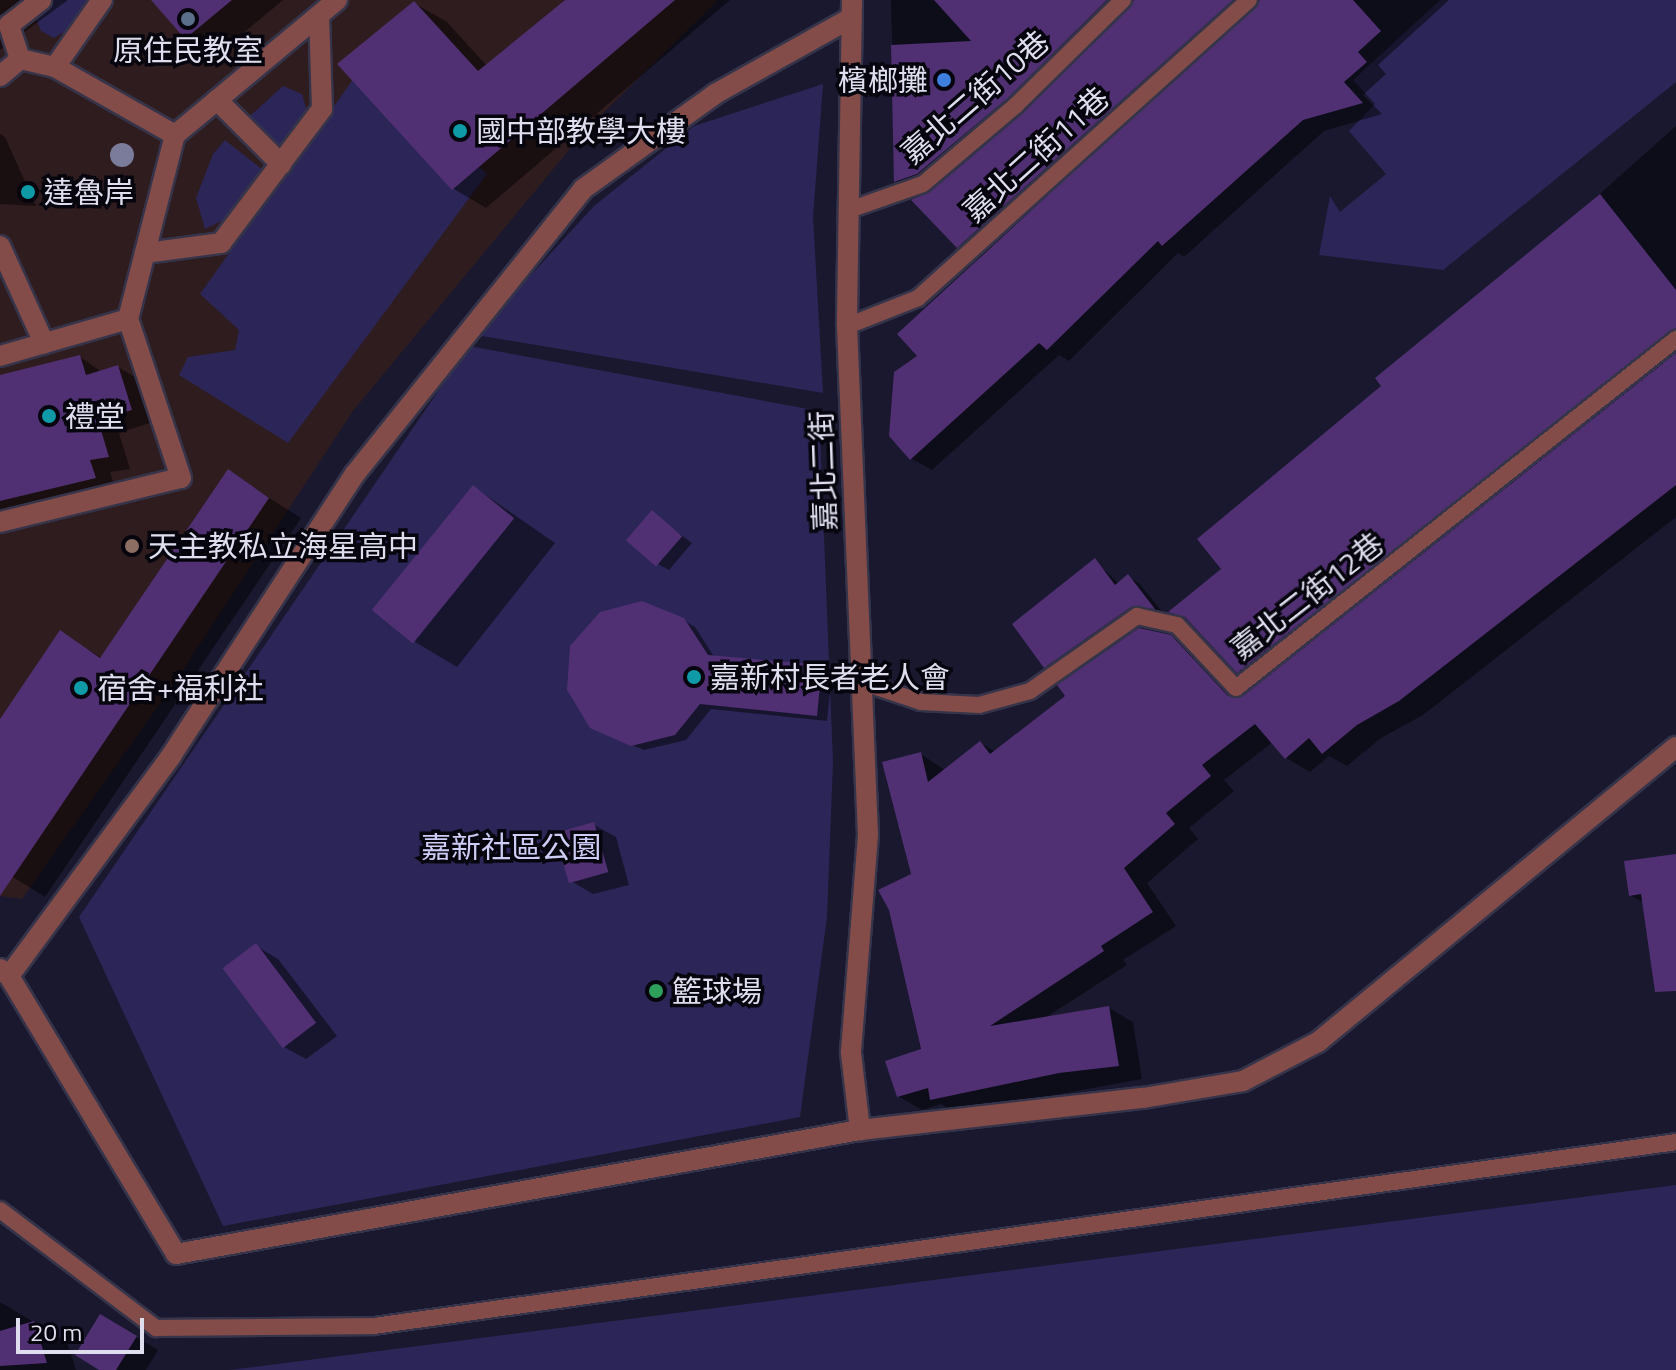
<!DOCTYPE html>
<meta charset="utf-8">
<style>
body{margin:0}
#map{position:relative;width:1676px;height:1370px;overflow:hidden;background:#19182f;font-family:"Titillium Web","Noto Sans TC",sans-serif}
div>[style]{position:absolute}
.education>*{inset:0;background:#2f1c1f}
.green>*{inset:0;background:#2b2657}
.shadow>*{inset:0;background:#0007}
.building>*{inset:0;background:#503072;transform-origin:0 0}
.roads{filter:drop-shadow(2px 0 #35344a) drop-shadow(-2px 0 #35344a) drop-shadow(0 2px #35344a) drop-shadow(0 -2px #35344a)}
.service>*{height:16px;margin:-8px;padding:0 8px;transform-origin:8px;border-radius:8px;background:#844c48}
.minor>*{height:20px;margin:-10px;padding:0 10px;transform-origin:10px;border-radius:10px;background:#844c48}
.trees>*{width:24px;height:24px;margin:-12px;border-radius:50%;background:#7b7b9c}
.dots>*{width:22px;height:22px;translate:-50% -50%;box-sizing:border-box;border:4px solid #06050e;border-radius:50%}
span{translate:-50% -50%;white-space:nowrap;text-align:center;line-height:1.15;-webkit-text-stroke:7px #06050e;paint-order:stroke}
.poi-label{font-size:30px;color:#dedeee}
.right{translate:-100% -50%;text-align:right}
.left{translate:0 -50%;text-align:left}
.street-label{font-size:30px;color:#dedeee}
.park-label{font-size:30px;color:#ccccf5}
.scale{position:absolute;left:16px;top:1318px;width:128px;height:36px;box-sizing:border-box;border:4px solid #dedeee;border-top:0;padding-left:10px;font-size:24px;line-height:28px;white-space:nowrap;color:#dedeee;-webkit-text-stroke:6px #06050e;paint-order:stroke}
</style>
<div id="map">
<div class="education">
<i style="clip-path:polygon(0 0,718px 0,584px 132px,353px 411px,175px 682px,22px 899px,0 896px)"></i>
</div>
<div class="green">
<i style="clip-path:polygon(54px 0,92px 0,71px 28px,54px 38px,41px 31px,34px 14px)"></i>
<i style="clip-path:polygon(1440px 0,1676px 0,1676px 82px,1443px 270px,1319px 255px,1330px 196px,1340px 212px,1386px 174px,1349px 131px,1375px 104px,1353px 80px)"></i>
<i style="clip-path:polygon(364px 64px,487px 174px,288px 443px,179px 375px,188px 357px,235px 350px,239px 330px,200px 294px)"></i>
<i style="clip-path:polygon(823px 84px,813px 217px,823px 393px,476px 335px,594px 206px,694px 126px)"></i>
<i style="clip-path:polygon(283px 86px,302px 94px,306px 108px,294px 135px,280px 146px,250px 116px)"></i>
<i style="clip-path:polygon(225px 140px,263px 170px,230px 217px,205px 229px,196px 198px,213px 154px)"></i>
<i style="clip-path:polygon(469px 346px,819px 411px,833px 762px,827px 917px,800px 1117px,223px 1226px,79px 917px)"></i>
<i style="clip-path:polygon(1676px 1185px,1676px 1370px,230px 1370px)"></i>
</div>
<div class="shadow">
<i style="clip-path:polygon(0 0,68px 0,0 50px)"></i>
<i style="clip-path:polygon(153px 0,283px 0,217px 55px,186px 37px)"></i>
<i style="clip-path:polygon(568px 0,730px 0,486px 208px,454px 189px,340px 64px,414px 3px,447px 22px,487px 66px)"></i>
<i style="clip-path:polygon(891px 0,1449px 0,1378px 65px,1386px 74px,1363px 95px,1382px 114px,1324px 131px,1184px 257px,1178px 253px,1069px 361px,1059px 355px,932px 470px,912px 459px,891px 436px,920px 356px,982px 260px,958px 246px,931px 194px,943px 184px,916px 193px,896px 181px)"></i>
<i style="clip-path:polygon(1676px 126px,1676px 517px,1423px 715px,1381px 738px,1347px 766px,1329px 756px,1310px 772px,1286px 758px,1273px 742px,1224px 780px,1234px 791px,1189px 828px,1198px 839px,1147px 883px,1176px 926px,1123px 960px,1127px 965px,1045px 1018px,1109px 1008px,1133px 1022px,1142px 1079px,956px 1113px,941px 1104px,922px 1110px,898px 1096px,921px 1051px,891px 910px,914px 875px,921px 754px,946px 771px,980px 743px,996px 752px,1171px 637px,1196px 651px,1240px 699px,1261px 685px,1238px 672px,1194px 624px,1172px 612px,1224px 569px,1384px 386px)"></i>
<i style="clip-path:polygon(0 134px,5px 137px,36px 206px,0 204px)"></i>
<i style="clip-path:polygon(80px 357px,102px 372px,118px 367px,140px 380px,153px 422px,119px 433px,130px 469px,110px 472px,116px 490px,0 518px,0 377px)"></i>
<i style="clip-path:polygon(228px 472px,301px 518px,45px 897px,0 869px,0 722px,60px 633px,102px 658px)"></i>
<i style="clip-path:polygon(474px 487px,555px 543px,457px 667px,415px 642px)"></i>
<i style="clip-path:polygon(652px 513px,692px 543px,669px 570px,658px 564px)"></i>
<i style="clip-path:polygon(1095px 561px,1119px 584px,1128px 577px,1139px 583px,1163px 613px,1143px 612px,1056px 672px,1045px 666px)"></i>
<i style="clip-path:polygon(683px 620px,695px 627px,715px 658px,821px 667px,832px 673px,827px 721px,711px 709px,686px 740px,644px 750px,603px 733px)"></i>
<i style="clip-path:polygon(594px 825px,616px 837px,629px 885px,593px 894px,571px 881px)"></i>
<i style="clip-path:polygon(1676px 856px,1676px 990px,1645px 903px,1630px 895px)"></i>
<i style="clip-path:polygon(256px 946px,278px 959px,337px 1036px,306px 1059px,284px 1047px)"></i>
<i style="clip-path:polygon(0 1302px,67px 1342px,76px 1370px,0 1370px)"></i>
<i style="clip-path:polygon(101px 1316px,158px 1350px,146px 1370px,103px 1370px)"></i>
</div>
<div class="building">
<i style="clip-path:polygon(151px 0,232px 0,185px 39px)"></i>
<i style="clip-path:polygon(565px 0,675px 0,452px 190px,337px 64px,414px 1px,478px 71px)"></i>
<i style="clip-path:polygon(934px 0,1107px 0,1009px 97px,917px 174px,894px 182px,891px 45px,971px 41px)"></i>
<i style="clip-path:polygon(1134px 0,1233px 0,957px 248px,911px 200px,930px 192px,1023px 113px)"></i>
<i style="clip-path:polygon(1260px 0,1353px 0,1381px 31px,1358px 52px,1367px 62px,1344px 82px,1363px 103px,1303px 120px,1162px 246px,1158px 241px,1047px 350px,1039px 343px,910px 460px,889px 436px,894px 372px,917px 356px,897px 334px)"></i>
<i style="clip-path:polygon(1600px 194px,1676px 290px,1676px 328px,1237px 673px,1185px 617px,1168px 612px,1221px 569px,1197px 539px,1381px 386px,1375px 378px)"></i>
<i style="clip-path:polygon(1676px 353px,1676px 485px,1399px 701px,1357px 725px,1322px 754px,1309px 738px,1285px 759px,1255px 724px,1202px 765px,1211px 776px,1166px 813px,1175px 824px,1124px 868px,1153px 912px,1101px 946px,1104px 951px,990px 1026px,1109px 1006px,1119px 1066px,1059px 1073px,930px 1100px,928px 1088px,897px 1097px,885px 1061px,921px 1049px,889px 910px,878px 890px,911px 874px,882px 762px,921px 752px,928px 782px,980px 741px,990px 754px,1065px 696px,1057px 685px,1139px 628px,1171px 635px,1228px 696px,1242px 697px)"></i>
<i style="clip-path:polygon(80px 355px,86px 375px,118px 365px,132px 410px,98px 420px,109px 457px,90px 460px,96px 478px,0 501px,0 375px)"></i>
<i style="clip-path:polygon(228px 469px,269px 498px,0 896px,0 719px,60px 630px,100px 658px)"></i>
<i style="left:473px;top:485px;width:53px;height:161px;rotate:39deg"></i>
<i style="left:652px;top:510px;width:40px;height:40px;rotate:41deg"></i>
<i style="clip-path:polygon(1095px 558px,1115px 585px,1128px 574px,1155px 609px,1131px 607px,1044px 668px,1012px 624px)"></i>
<i style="clip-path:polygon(642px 601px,684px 618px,708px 655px,822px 665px,817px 716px,700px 704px,675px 735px,631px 746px,590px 728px,567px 690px,570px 646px,600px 612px)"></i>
<i style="left:594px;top:822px;width:52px;height:41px;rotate:74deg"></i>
<i style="clip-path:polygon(1676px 854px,1676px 991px,1655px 992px,1641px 894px,1629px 896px,1624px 861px)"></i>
<i style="left:256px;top:943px;width:100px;height:42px;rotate:53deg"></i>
<i style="clip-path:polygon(100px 1314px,137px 1336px,116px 1370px,99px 1370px,75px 1355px)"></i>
<i style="clip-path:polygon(34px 1321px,47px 1363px,0 1366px,0 1331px)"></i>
</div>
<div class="roads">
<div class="service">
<i style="left:849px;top:210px;width:78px;rotate:-19.4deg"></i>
<i style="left:923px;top:184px;width:122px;rotate:-40.3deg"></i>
<i style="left:1016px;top:105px;width:150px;rotate:-44.5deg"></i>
<i style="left:847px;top:326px;width:76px;rotate:-21.5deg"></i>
<i style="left:918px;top:298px;width:445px;rotate:-42deg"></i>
<i style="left:861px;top:682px;width:63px;rotate:18.4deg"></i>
<i style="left:921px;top:702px;width:58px;rotate:3deg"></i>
<i style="left:979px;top:705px;width:53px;rotate:-15.4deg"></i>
<i style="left:1030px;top:691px;width:131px;rotate:-35deg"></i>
<i style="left:1137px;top:616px;width:41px;rotate:12.7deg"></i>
<i style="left:1177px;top:625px;width:86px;rotate:46.9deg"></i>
<i style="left:1236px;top:688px;width:562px;rotate:-38.42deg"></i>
<i style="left:0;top:1210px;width:196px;rotate:37.1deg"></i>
<i style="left:156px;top:1328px;width:218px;rotate:-0.5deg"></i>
<i style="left:374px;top:1326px;width:1315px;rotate:-8.04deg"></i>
</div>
<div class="minor">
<i style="left:852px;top:0;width:326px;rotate:90.9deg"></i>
<i style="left:847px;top:326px;width:509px;rotate:87.64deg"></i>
<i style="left:868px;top:835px;width:219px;rotate:94.5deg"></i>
<i style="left:851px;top:1053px;width:78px;rotate:83.3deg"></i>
<i style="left:860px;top:1130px;width:285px;rotate:-6.5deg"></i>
<i style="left:1143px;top:1098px;width:101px;rotate:-9.6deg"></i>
<i style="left:1243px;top:1081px;width:85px;rotate:-27.5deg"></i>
<i style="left:1318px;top:1042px;width:464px;rotate:-39.5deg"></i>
<i style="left:20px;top:59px;width:36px;rotate:-108deg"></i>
<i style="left:9px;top:25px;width:41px;rotate:-38deg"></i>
<i style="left:55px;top:67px;width:82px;rotate:-55deg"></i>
<i style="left:0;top:76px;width:26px;rotate:-40deg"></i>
<i style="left:20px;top:59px;width:36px;rotate:13deg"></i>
<i style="left:55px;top:67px;width:138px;rotate:29.5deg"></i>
<i style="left:217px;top:100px;width:91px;rotate:45deg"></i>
<i style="left:0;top:246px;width:107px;rotate:65.6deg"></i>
<i style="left:145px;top:253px;width:77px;rotate:-7.5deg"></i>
<i style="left:221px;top:243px;width:168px;rotate:-53deg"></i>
<i style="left:322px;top:109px;width:93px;rotate:-91.8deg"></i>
<i style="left:0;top:356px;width:133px;rotate:-16.1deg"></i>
<i style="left:0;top:522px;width:186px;rotate:-13.7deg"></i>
<i style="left:181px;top:478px;width:168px;rotate:-108.4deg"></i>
<i style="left:128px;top:319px;width:190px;rotate:-75.7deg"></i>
<i style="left:175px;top:135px;width:211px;rotate:-39.8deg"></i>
<i style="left:0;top:969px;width:11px;rotate:38deg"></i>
<i style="left:9px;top:976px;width:273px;rotate:-53.6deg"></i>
<i style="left:171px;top:756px;width:337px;rotate:-56.9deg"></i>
<i style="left:355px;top:474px;width:365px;rotate:-51.3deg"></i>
<i style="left:583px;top:189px;width:163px;rotate:-35.7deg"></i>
<i style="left:715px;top:94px;width:156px;rotate:-29.2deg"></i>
<i style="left:9px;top:976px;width:324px;rotate:59deg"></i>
<i style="left:176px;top:1254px;width:695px;rotate:-10.28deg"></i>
</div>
</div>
<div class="trees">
<i style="left:122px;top:155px"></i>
</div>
<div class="dots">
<i style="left:188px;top:19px;background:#5c6f8a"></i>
<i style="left:944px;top:80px;background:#3f7fe0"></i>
<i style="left:460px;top:131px;background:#0f9aa8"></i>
<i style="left:28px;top:192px;background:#0f9aa8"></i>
<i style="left:49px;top:416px;background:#0f9aa8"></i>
<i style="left:132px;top:546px;background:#8d6e63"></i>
<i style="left:694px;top:677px;background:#0f9aa8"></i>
<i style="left:81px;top:688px;background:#0f9aa8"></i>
<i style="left:656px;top:991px;background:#2e9e5b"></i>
</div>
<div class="poi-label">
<span style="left:188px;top:50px">原住民教室</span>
<span class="right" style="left:928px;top:80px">檳榔攤</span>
<span class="left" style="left:476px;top:131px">國中部教學大樓</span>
<span class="left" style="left:44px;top:192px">達魯岸</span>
<span class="left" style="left:65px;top:416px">禮堂</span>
<span class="left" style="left:148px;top:546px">天主教私立海星高中</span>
<span class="left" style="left:710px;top:677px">嘉新村長者老人會</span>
<span class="left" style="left:97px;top:688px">宿舍+福利社</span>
<span class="left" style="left:672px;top:991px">籃球場</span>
</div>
<div class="street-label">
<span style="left:975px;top:97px;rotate:-41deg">嘉北二街10巷</span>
<span style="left:1036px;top:154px;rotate:-42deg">嘉北二街11巷</span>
<span style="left:823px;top:471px;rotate:-92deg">嘉北二街</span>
<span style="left:1307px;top:596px;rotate:-38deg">嘉北二街12巷</span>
</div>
<div class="park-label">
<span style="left:511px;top:847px">嘉新社區公園</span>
</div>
<div class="scale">20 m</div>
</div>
